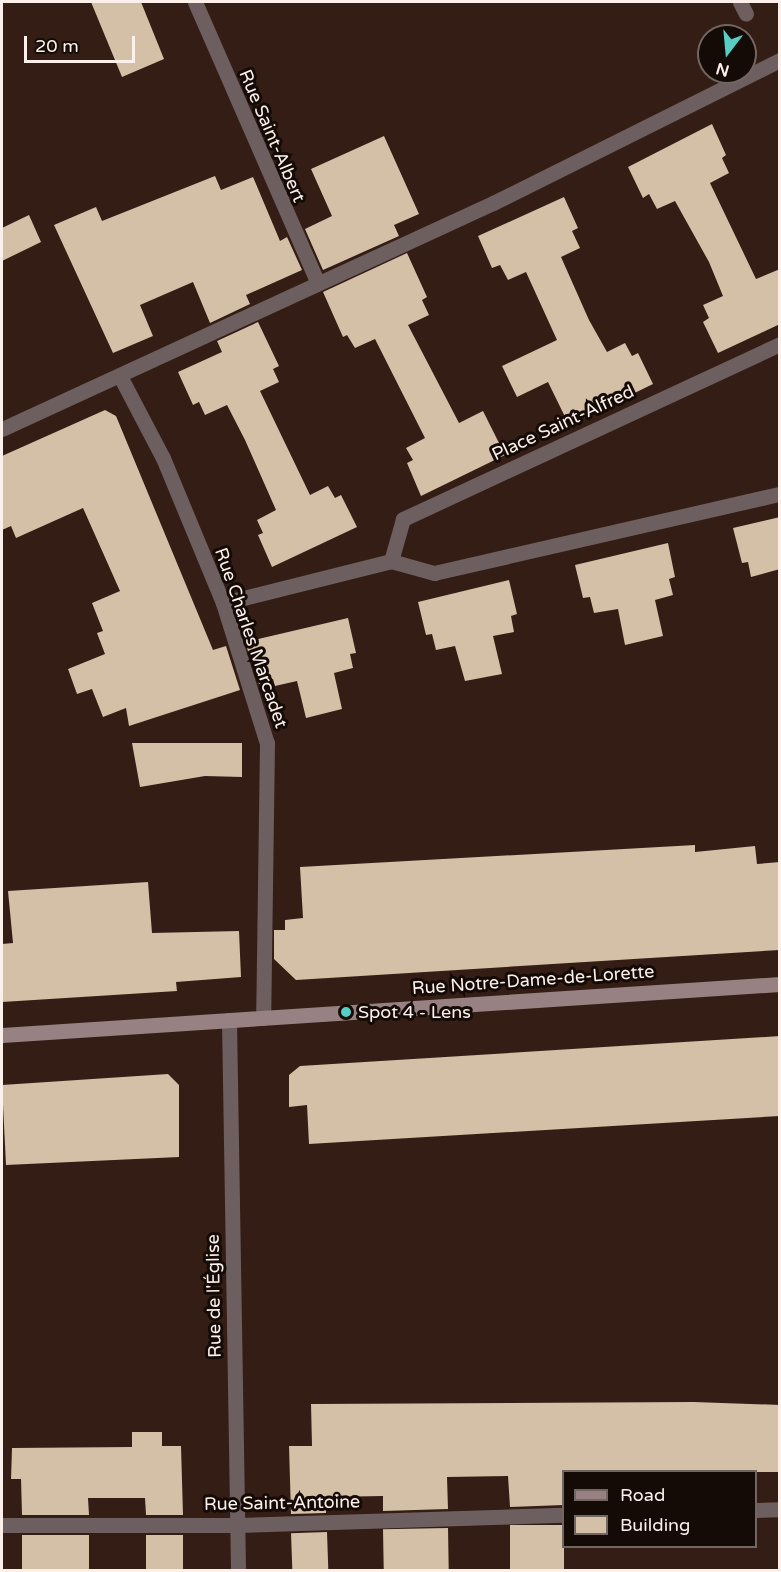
<!DOCTYPE html>
<meta charset="utf-8">
<style>
body{margin:0}
#map{position:relative;width:781px;height:1572px;overflow:hidden;background:#341d14;font-family:"Varela Round",sans-serif}
div>[style]{position:absolute}
.building>*{inset:0;background:#d4bfa7;transform-origin:0 0}
.street>*{height:15px;margin:-7.5px;padding:0 7.5px;transform-origin:7.5px;border-radius:7.5px;background:#6d5f60}
.secondary>*{height:15px;margin:-7.5px;padding:0 7.5px;transform-origin:7.5px;border-radius:7.5px;background:#978182}
.dots>*{width:16px;height:16px;translate:-50% -50%;box-sizing:border-box;border:3px solid #140a06;border-radius:50%}
span{translate:-50% -50%;white-space:nowrap;text-align:center;line-height:1.15;-webkit-text-stroke:6px #140a06;paint-order:stroke}
.street-label{font-size:18px;color:#fdf0eb}
.poi-label{font-size:18px;color:#fdf0eb}
.left{translate:0 -50%;text-align:left}
.frame{position:absolute;inset:0;border:3px solid #fdf0eb;pointer-events:none}
.legend{position:absolute;left:562px;top:1470px;width:195px;height:78px;box-sizing:border-box;background:#140a06;border:2px solid #716662;margin:0;padding:8px 10px;list-style:none;font-size:18px;color:#fdf0eb}
.legend li{display:flex;align-items:center;gap:12px;height:30px}
.legend b{width:30px;border:2px solid #716662}
.north{position:absolute;left:697px;top:24px;width:60px;height:60px;box-sizing:border-box;background:#140a06;border:2px solid #716662;border-radius:50%;rotate:196deg;font-size:16px;font-weight:700;line-height:24px;text-align:center;color:#fdf0eb}
.north::after{content:'';display:block;margin:auto;width:21px;height:27px;background:#56cec3;clip-path:polygon(50% 0,100% 100%,50% 72%,0 100%)}
.scale{position:absolute;left:24px;top:36px;width:111px;height:27px;box-sizing:border-box;border:3px solid #fdf0eb;border-top:0;padding-left:8px;font-size:18px;line-height:21px;white-space:nowrap;color:#fdf0eb;-webkit-text-stroke:4px #140a06;paint-order:stroke}
</style>
<div id="map">
<div class="building">
<i style="clip-path:polygon(91px 2px,141px 2px,164px 59px,122px 77px)"></i>
<i style="clip-path:polygon(712px 124px,726px 155px,722px 158px,729px 173px,710px 183px,756px 279px,780px 269px,780px 324px,718px 353px,703px 322px,709px 318px,703px 305px,723px 296px,709px 262px,675px 201px,657px 209px,649px 194px,643px 198px,628px 167px)"></i>
<i style="clip-path:polygon(384px 136px,419px 214px,394px 225px,399px 236px,323px 270px,305px 229px,332px 216px,311px 169px)"></i>
<i style="clip-path:polygon(215px 176px,221px 190px,253px 177px,280px 241px,287px 237px,302px 270px,246px 295px,250px 304px,210px 323px,193px 282px,140px 305px,153px 336px,113px 353px,54px 225px,96px 207px,102px 221px)"></i>
<i style="clip-path:polygon(564px 197px,578px 228px,572px 231px,580px 248px,561px 257px,589px 320px,607px 352px,625px 343px,632px 356px,638px 353px,653px 384px,569px 425px,548px 382px,517px 397px,502px 366px,557px 340px,526px 272px,508px 280px,500px 265px,492px 268px,478px 236px)"></i>
<i style="clip-path:polygon(29px 215px,41px 242px,2px 261px,2px 228px)"></i>
<i style="clip-path:polygon(407px 253px,427px 297px,422px 300px,429px 315px,408px 325px,459px 423px,483px 411px,505px 455px,421px 496px,407px 463px,413px 460px,406px 448px,425px 438px,375px 339px,355px 348px,347px 335px,343px 337px,323px 292px)"></i>
<i style="clip-path:polygon(258px 322px,279px 366px,273px 369px,279px 382px,260px 391px,310px 495px,328px 486px,335px 498px,341px 495px,357px 527px,272px 567px,258px 535px,263px 533px,257px 520px,276px 510px,245px 440px,227px 405px,205px 415px,199px 402px,193px 405px,178px 372px,222px 352px,217px 341px)"></i>
<i style="clip-path:polygon(105px 410px,116px 416px,213px 650px,226px 646px,240px 690px,129px 726px,126px 708px,103px 717px,92px 689px,77px 694px,68px 669px,105px 654px,97px 633px,103px 631px,92px 603px,120px 591px,83px 508px,16px 538px,11px 526px,2px 530px,2px 456px)"></i>
<i style="clip-path:polygon(780px 517px,780px 569px,751px 577px,748px 562px,742px 563px,733px 528px)"></i>
<i style="clip-path:polygon(668px 543px,675px 577px,669px 579px,673px 595px,655px 600px,663px 636px,625px 645px,618px 609px,594px 613px,590px 597px,583px 598px,575px 565px)"></i>
<i style="clip-path:polygon(509px 580px,517px 614px,511px 616px,514px 632px,493px 636px,502px 674px,465px 681px,455px 646px,436px 650px,432px 634px,426px 635px,418px 602px)"></i>
<i style="clip-path:polygon(348px 618px,356px 653px,350px 654px,353px 668px,334px 673px,342px 709px,306px 718px,297px 681px,275px 686px,273px 679px,259px 684px,245px 642px)"></i>
<i style="clip-path:polygon(132px 743px,242px 743px,242px 777px,205px 776px,140px 787px)"></i>
<i style="clip-path:polygon(695px 845px,695px 852px,755px 846px,757px 864px,780px 862px,780px 950px,296px 980px,274px 959px,274px 930px,285px 930px,285px 920px,303px 918px,300px 867px)"></i>
<i style="clip-path:polygon(148px 882px,152px 933px,239px 931px,241px 977px,176px 982px,177px 991px,2px 1002px,2px 944px,13px 943px,8px 891px)"></i>
<i style="clip-path:polygon(780px 1036px,780px 1116px,309px 1144px,307px 1105px,289px 1107px,289px 1075px,300px 1066px)"></i>
<i style="clip-path:polygon(168px 1074px,179px 1085px,179px 1157px,6px 1165px,2px 1085px)"></i>
<i style="clip-path:polygon(694px 1402px,780px 1405px,780px 1472px,564px 1472px,564px 1505px,510px 1507px,508px 1476px,447px 1477px,448px 1509px,383px 1511px,383px 1496px,326px 1497px,326px 1513px,291px 1514px,289px 1446px,312px 1446px,311px 1404px)"></i>
<i style="clip-path:polygon(132px 1432px,162px 1432px,162px 1446px,181px 1446px,183px 1515px,146px 1515px,145px 1498px,88px 1498px,89px 1515px,22px 1515px,21px 1479px,11px 1479px,12px 1448px,132px 1447px)"></i>
<i style="left:564px;top:1525px;width:45px;height:54px;rotate:90deg"></i>
<i style="left:448px;top:1528px;width:42px;height:65px;rotate:89deg"></i>
<i style="left:327px;top:1532px;width:38px;height:36px;rotate:88deg"></i>
<i style="left:22px;top:1535px;width:67px;height:35px"></i>
<i style="left:146px;top:1535px;width:37px;height:35px"></i>
</div>
<div class="street">
<i style="left:195px;top:2px;width:307px;rotate:66.4deg"></i>
<i style="left:740px;top:2px;width:13px;rotate:63deg"></i>
<i style="left:780px;top:344px;width:416px;rotate:155.1deg"></i>
<i style="left:403px;top:519px;width:44px;rotate:105.9deg"></i>
<i style="left:391px;top:561px;width:45px;rotate:15.6deg"></i>
<i style="left:434px;top:573px;width:355px;rotate:-12.9deg"></i>
<i style="left:121px;top:378px;width:90px;rotate:62.3deg"></i>
<i style="left:163px;top:458px;width:157px;rotate:67.5deg"></i>
<i style="left:223px;top:603px;width:147px;rotate:72.6deg"></i>
<i style="left:267px;top:743px;width:275px;rotate:90.8deg"></i>
<i style="left:2px;top:429px;width:541px;rotate:-24.72deg"></i>
<i style="left:493px;top:203px;width:321px;rotate:-26.5deg"></i>
<i style="left:223px;top:603px;width:173px;rotate:-14deg"></i>
<i style="left:229px;top:1020px;width:550px;rotate:89.06deg"></i>
<i style="left:756px;top:1510px;width:24px;rotate:-2deg"></i>
<i style="left:2px;top:1525px;width:235px"></i>
<i style="left:237px;top:1525px;width:327px;rotate:-1.8deg"></i>
</div>
<div class="secondary">
<i style="left:2px;top:1035px;width:780px;rotate:-3.75deg"></i>
</div>
<div class="dots">
<i style="left:346px;top:1012px;background:#56cec3"></i>
</div>
<div class="street-label">
<span style="left:272px;top:136px;rotate:67deg">Rue Saint-Albert</span>
<span style="left:563px;top:423px;rotate:-25deg">Place Saint-Alfred</span>
<span style="left:251px;top:638px;rotate:71deg">Rue Charles Marcadet</span>
<span style="left:533px;top:980px;rotate:-4deg">Rue Notre-Dame-de-Lorette</span>
<span style="left:214px;top:1296px;rotate:-91deg">Rue de l'Église</span>
<span style="left:282px;top:1503px;rotate:-1deg">Rue Saint-Antoine</span>
</div>
<div class="poi-label">
<span class="left" style="left:358px;top:1012px">Spot 4 - Lens</span>
</div>
<div class="frame"></div>
<ul class="legend">
<li><b style="height:8px;background:#978182"></b>Road</li>
<li><b style="height:16px;background:#d4bfa7"></b>Building</li>
</ul>
<div class="north">N</div>
<div class="scale">20 m</div>
</div>
